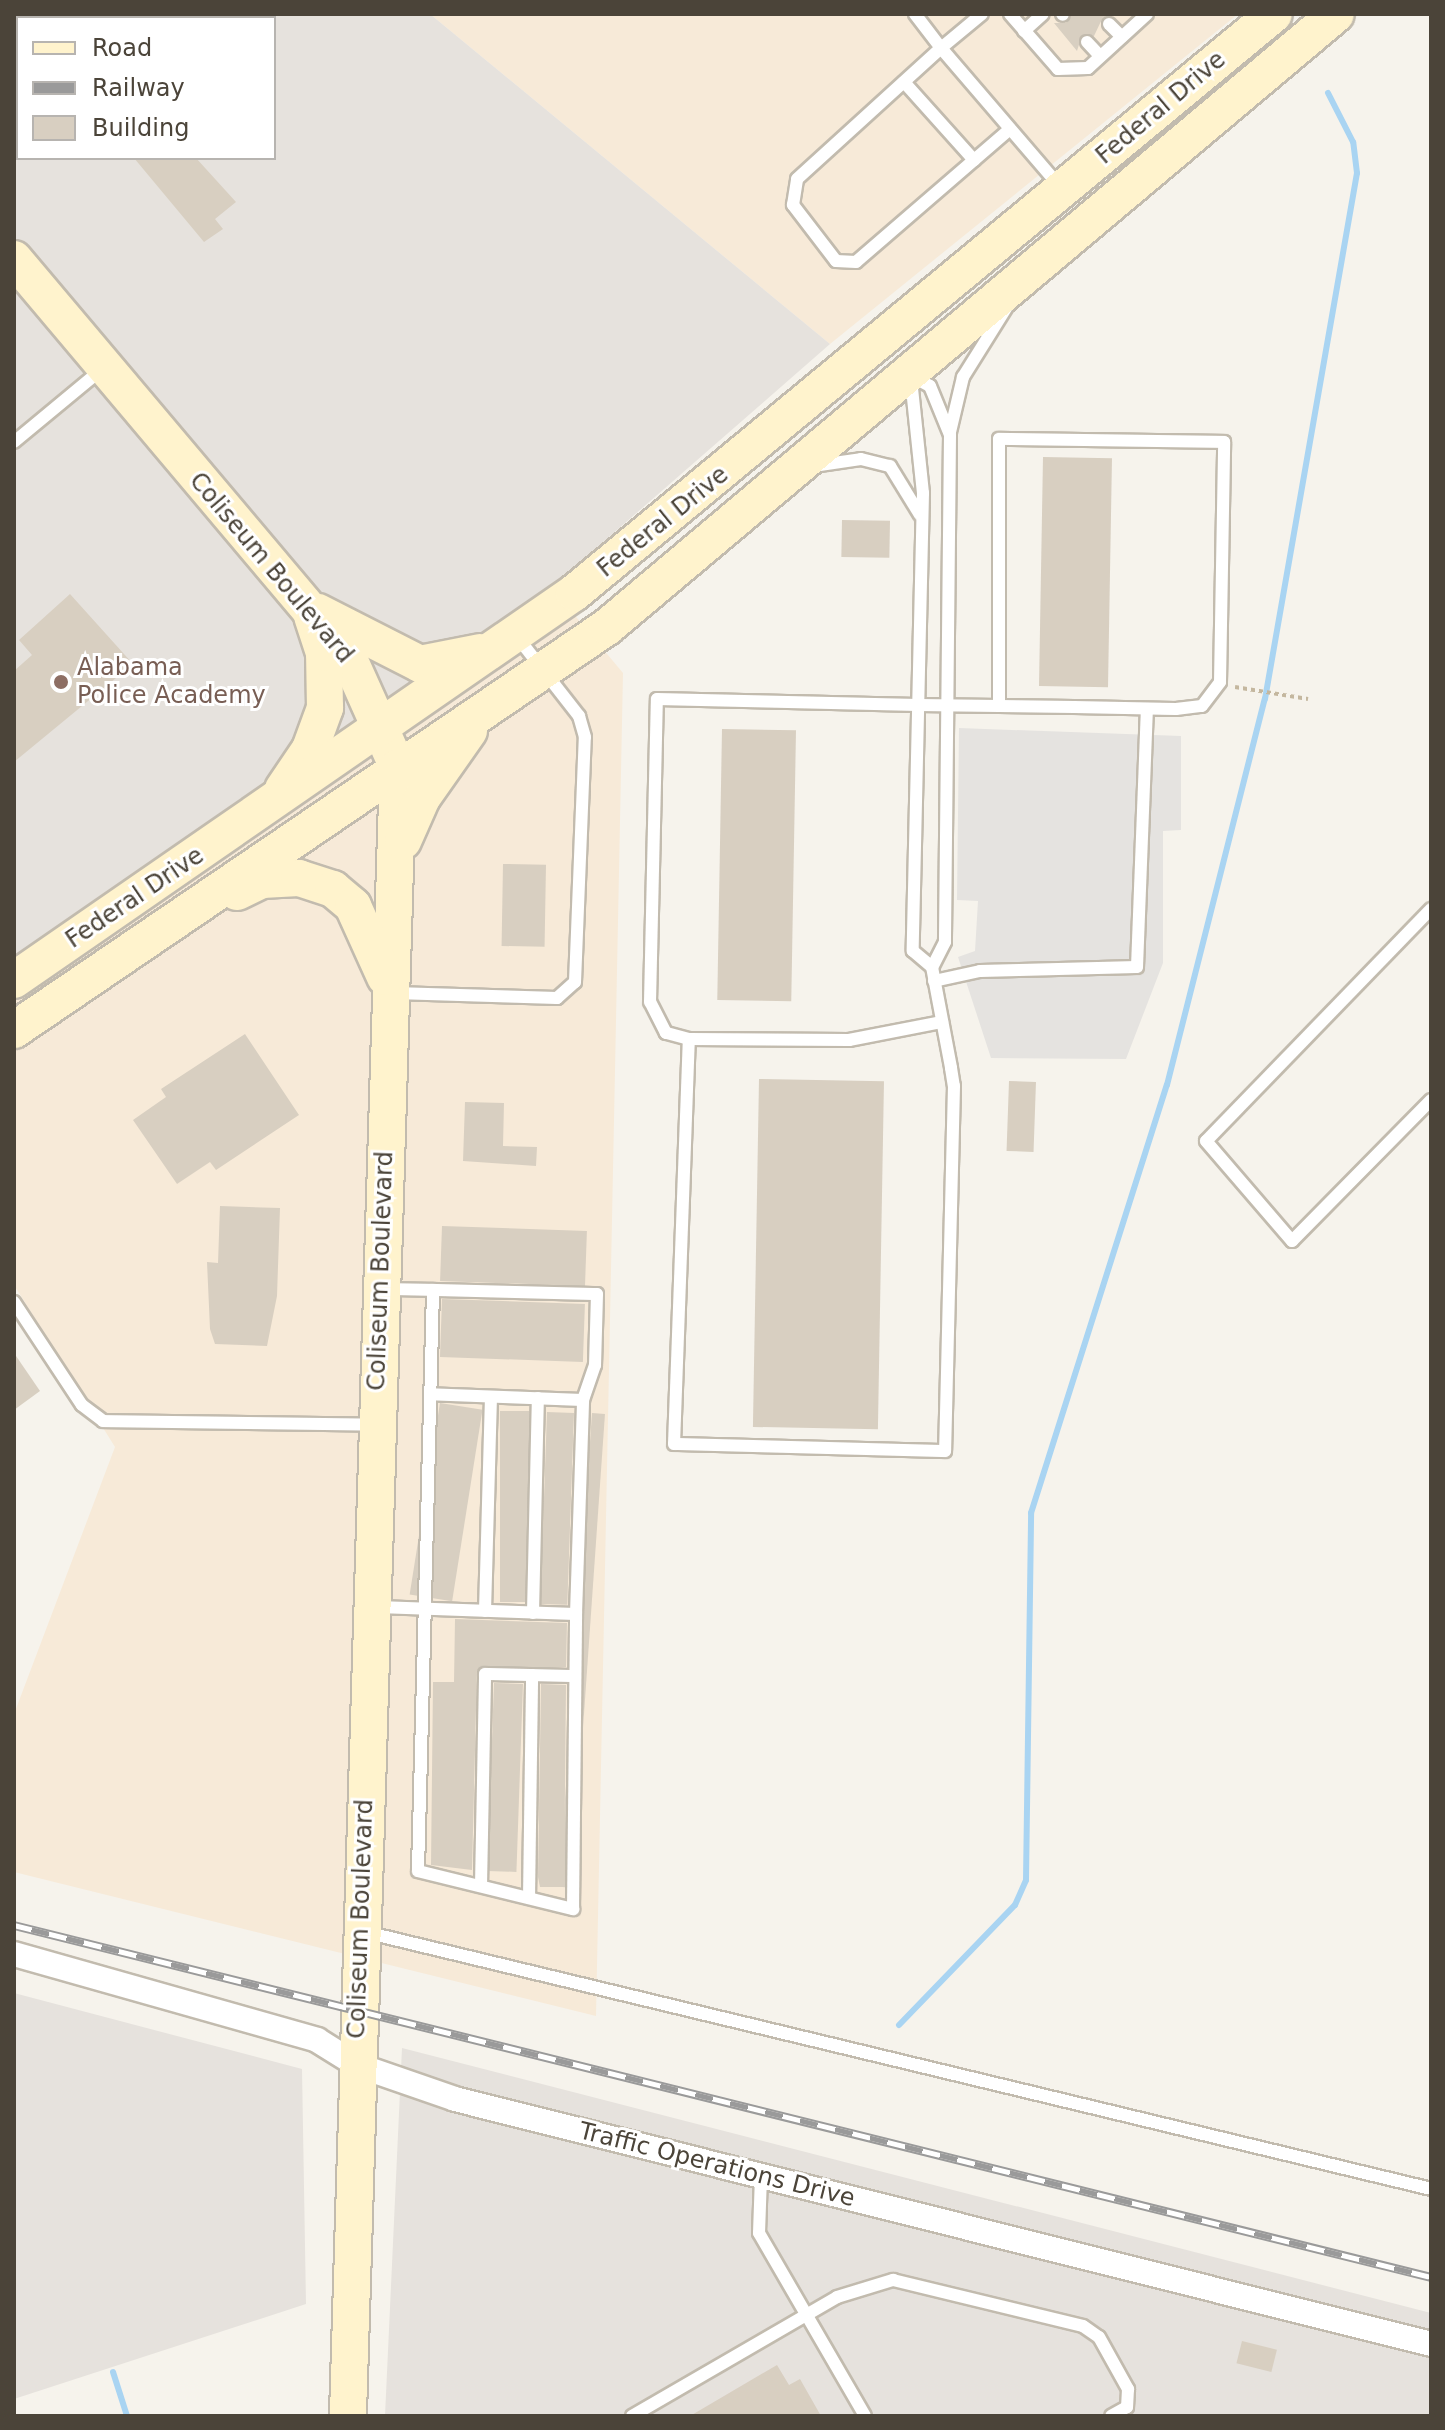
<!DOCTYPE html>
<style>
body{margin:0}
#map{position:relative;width:1445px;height:2430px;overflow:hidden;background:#f6f3ec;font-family:"DejaVu Sans",sans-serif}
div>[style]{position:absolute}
.commercial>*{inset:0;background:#f7ead8}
.industrial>*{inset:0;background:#e6e2dd}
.parking>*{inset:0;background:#e5e3e0}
.stream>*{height:6px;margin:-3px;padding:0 3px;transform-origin:3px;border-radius:3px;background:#a9d4f2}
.building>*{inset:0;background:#d8cfc1;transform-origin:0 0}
.path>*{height:4px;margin-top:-2px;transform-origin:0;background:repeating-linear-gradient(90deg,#c4b79f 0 4px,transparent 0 8px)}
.roads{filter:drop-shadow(2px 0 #c2bbae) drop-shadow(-2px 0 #c2bbae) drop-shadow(0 2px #c2bbae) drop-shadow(0 -2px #c2bbae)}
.service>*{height:12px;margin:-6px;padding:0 6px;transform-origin:6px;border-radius:6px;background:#fff}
.minor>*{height:24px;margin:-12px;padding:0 12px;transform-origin:12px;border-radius:12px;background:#fff}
.secondary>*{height:36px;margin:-18px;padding:0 18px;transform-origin:18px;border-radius:18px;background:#fff3cd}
.rail>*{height:9px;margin-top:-4.5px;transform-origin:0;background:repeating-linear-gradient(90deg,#fff 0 18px,#9a9a9a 0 36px);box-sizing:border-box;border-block:2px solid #9a9a9a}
.dots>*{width:22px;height:22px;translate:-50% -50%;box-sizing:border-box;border:4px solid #fff;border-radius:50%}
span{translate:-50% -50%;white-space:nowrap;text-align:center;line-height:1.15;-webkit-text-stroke:6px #fff;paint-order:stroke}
.street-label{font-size:24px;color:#4b4439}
.education-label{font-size:24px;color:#785e54}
.left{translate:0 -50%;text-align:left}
.frame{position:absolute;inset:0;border:16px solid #4b4439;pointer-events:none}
.legend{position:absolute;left:16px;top:16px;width:260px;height:144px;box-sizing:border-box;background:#fff;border:2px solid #b7b4b0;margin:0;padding:10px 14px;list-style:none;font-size:24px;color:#4b4439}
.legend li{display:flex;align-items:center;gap:16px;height:40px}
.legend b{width:40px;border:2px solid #b7b4b0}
</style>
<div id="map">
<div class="commercial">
<i style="clip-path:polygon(430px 14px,1238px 14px,830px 344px)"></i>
<i style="clip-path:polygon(551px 587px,623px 673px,596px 2016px,14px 1872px,14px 1714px,115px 1447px,14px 1285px,14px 958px,475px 654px)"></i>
</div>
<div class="industrial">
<i style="clip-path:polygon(evenodd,14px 14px,430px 14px,830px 344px,475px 654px,14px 958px,14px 14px,18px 18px,274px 18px,274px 158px,18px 158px,18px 18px)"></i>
<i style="clip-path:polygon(14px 1993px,302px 2069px,306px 2304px,14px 2399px)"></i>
<i style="clip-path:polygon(402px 2048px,1431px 2313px,1431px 2416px,385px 2416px)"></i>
</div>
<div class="parking">
<i style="clip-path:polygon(959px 728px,1181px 736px,1181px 830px,1163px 831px,1163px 963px,1126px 1059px,991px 1058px,958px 957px,975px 951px,978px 901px,957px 900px)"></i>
</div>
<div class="stream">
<i style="left:899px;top:2025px;width:167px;rotate:-46deg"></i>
<i style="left:1015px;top:1905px;width:27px;rotate:-66deg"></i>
<i style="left:1026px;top:1880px;width:367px;rotate:-89.2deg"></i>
<i style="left:1031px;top:1513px;width:449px;rotate:-72.4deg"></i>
<i style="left:1167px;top:1085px;width:398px;rotate:-75.8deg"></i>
<i style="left:1265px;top:699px;width:534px;rotate:-80.08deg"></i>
<i style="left:1357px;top:173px;width:31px;rotate:-97deg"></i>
<i style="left:1353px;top:142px;width:55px;rotate:-117deg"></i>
<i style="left:113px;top:2372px;width:46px;rotate:72.3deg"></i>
</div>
<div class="building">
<i style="clip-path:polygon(1072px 14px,1120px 14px,1103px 17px,1094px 36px,1082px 35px,1077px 51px,1054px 23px,1066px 23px)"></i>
<i style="clip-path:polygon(134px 158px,196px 158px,236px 202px,215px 219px,223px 229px,204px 242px)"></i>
<i style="left:1043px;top:457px;width:69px;height:229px;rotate:1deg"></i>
<i style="left:842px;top:520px;width:48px;height:37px;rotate:1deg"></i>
<i style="clip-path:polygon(70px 594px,133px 664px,14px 762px,14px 671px,32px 655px,19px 640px)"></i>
<i style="left:722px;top:729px;width:74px;height:271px;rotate:1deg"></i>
<i style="left:503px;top:864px;width:43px;height:82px;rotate:1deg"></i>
<i style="clip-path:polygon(245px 1034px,299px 1115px,216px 1170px,210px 1162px,177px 1184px,133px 1120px,166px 1097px,161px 1089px)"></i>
<i style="left:759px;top:1079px;width:125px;height:348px;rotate:1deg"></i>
<i style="left:1009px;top:1081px;width:27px;height:70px;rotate:2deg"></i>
<i style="clip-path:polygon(465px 1102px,504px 1103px,503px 1146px,537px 1147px,536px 1166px,463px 1161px)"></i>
<i style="clip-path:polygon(220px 1206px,280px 1208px,277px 1296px,267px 1346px,215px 1344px,210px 1329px,207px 1262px,218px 1263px)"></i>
<i style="left:442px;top:1226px;width:145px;height:55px;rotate:2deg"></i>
<i style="left:442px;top:1299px;width:143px;height:58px;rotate:2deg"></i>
<i style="clip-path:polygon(14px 1353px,40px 1391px,14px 1410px)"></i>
<i style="left:440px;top:1403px;width:43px;height:194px;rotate:9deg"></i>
<i style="left:500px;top:1411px;width:29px;height:191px"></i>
<i style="left:547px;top:1412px;width:27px;height:192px;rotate:2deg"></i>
<i style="left:592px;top:1413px;width:13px;height:475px;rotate:4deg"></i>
<i style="clip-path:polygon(455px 1619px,567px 1623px,566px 1667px,477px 1670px,472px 1870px,431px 1865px,433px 1682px,454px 1682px)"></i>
<i style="left:494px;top:1683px;width:29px;height:188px;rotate:2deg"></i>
<i style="clip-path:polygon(541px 1684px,566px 1685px,564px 1887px,540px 1887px,538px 1877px)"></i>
<i style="left:1242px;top:2341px;width:36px;height:23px;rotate:14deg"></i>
<i style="clip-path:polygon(777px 2365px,789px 2385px,800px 2379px,821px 2416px,690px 2416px)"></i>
</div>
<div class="path">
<i style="left:1235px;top:687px;width:74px;rotate:9.3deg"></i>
</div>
<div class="roads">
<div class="service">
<i style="left:915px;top:14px;width:43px;rotate:52.6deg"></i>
<i style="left:941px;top:48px;width:53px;rotate:-39.7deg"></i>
<i style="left:1010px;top:14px;width:73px;rotate:48.9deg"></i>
<i style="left:1058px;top:69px;width:30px;rotate:-2deg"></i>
<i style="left:1088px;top:68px;width:80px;rotate:-42.5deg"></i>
<i style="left:1062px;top:14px;width:1px;rotate:45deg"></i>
<i style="left:1109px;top:24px;width:18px;rotate:45deg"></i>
<i style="left:1024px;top:31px;width:25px;rotate:-42deg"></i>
<i style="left:1087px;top:42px;width:19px;rotate:47deg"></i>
<i style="left:904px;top:82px;width:105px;rotate:48.1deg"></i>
<i style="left:1010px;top:129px;width:203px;rotate:139.2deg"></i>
<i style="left:856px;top:262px;width:20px;rotate:-177deg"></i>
<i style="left:836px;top:261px;width:71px;rotate:-127.5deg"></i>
<i style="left:793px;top:205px;width:26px;rotate:-81deg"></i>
<i style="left:797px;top:179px;width:195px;rotate:-42.3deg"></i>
<i style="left:941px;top:48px;width:184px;rotate:49.4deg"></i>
<i style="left:913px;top:377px;width:19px;rotate:28deg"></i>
<i style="left:930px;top:386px;width:53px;rotate:67.8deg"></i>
<i style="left:950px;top:435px;width:507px;rotate:90.57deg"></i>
<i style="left:945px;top:942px;width:28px;rotate:117deg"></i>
<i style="left:911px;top:379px;width:115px;rotate:84deg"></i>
<i style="left:923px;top:493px;width:458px;rotate:91.3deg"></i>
<i style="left:913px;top:951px;width:25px;rotate:40deg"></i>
<i style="left:932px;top:967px;width:103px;rotate:79.3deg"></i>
<i style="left:951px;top:1068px;width:18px;rotate:81deg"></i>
<i style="left:954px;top:1086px;width:365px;rotate:91.4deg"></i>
<i style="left:945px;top:1451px;width:271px;rotate:-178.5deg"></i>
<i style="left:674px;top:1444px;width:405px;rotate:-87.9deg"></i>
<i style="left:689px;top:1039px;width:160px;rotate:0.4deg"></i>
<i style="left:849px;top:1040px;width:95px;rotate:-11deg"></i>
<i style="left:950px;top:432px;width:57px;rotate:-76.7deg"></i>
<i style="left:963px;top:377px;width:85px;rotate:-58deg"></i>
<i style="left:14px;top:442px;width:113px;rotate:-39.6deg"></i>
<i style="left:820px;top:465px;width:41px;rotate:-8.3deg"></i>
<i style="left:861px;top:459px;width:30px;rotate:14deg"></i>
<i style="left:890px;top:466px;width:57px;rotate:58.5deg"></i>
<i style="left:1431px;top:909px;width:323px;rotate:134.1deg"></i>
<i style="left:1206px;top:1141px;width:132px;rotate:49.3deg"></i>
<i style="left:1292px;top:1241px;width:198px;rotate:-45.4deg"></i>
<i style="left:934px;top:981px;width:47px;rotate:-12.3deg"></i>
<i style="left:980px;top:971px;width:157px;rotate:-1.5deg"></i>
<i style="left:1137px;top:967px;width:258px;rotate:-87.8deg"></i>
<i style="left:395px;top:993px;width:162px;rotate:1.8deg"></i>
<i style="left:557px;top:998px;width:24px;rotate:-42deg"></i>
<i style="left:575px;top:982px;width:245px;rotate:-87.7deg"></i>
<i style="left:585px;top:737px;width:22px;rotate:-106deg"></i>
<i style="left:579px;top:716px;width:99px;rotate:-128deg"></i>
<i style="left:689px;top:1039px;width:24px;rotate:-165deg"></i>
<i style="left:666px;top:1033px;width:35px;rotate:-117deg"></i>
<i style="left:650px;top:1002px;width:303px;rotate:-88.7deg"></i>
<i style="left:657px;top:699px;width:261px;rotate:1.3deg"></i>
<i style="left:918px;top:705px;width:81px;rotate:0.7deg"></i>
<i style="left:999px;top:706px;width:75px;rotate:0.8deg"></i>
<i style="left:1074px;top:707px;width:102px;rotate:1.1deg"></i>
<i style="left:1176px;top:709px;width:26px;rotate:-7deg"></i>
<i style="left:1202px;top:706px;width:30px;rotate:-53deg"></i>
<i style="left:1220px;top:682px;width:240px;rotate:-89deg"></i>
<i style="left:1224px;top:442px;width:225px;rotate:-179.2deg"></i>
<i style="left:999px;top:439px;width:267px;rotate:90deg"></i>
<i style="left:387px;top:1289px;width:46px;rotate:1.2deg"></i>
<i style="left:433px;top:1290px;width:581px;rotate:91.48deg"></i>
<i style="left:418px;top:1871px;width:160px;rotate:13.8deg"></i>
<i style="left:573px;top:1909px;width:295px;rotate:-89.4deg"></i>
<i style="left:433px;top:1290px;width:164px;rotate:1.4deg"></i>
<i style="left:597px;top:1294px;width:71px;rotate:91.6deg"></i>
<i style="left:595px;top:1365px;width:37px;rotate:109deg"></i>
<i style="left:14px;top:1302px;width:123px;rotate:56.6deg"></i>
<i style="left:82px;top:1405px;width:26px;rotate:37deg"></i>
<i style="left:103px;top:1421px;width:271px;rotate:0.8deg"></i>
<i style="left:377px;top:1607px;width:199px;rotate:2deg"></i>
<i style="left:576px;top:1614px;width:214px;rotate:-88.1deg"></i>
<i style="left:583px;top:1400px;width:153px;rotate:-177.8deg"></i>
<i style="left:485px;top:1611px;width:214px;rotate:-88.4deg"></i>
<i style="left:533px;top:1613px;width:215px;rotate:-88.7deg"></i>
<i style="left:481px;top:1886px;width:212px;rotate:-88.9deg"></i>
<i style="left:485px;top:1674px;width:90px;rotate:1.3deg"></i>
<i style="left:529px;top:1898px;width:223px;rotate:-89.2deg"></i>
<i style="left:365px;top:1932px;width:1097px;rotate:13.55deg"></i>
<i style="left:761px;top:2176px;width:57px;rotate:92deg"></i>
<i style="left:759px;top:2233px;width:211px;rotate:59.9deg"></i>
<i style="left:632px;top:2416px;width:237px;rotate:-30.1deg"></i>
<i style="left:837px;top:2297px;width:59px;rotate:-16.9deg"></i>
<i style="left:893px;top:2280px;width:195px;rotate:13.6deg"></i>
<i style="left:1083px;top:2326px;width:19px;rotate:35deg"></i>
<i style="left:1099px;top:2337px;width:60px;rotate:60.9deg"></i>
<i style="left:1128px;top:2389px;width:18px;rotate:93deg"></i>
<i style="left:1127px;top:2407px;width:18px;rotate:151deg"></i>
</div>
<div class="minor">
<i style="left:14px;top:1954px;width:315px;rotate:15.8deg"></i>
<i style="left:317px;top:2040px;width:47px;rotate:32deg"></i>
<i style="left:357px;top:2065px;width:104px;rotate:19.1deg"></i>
<i style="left:455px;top:2099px;width:1006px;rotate:14.09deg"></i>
</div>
<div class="secondary">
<i style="left:14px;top:259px;width:517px;rotate:49.87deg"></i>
<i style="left:347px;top:654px;width:125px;rotate:65.9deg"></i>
<i style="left:398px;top:768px;width:1649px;rotate:91.74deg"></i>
<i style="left:318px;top:612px;width:114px;rotate:27deg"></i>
<i style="left:420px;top:664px;width:61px;rotate:-11.3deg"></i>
<i style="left:283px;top:789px;width:48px;rotate:-56deg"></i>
<i style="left:310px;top:749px;width:44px;rotate:-69.9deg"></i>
<i style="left:325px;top:708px;width:55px;rotate:-91deg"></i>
<i style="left:324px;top:653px;width:38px;rotate:-108deg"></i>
<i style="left:403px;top:841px;width:47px;rotate:-66.2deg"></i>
<i style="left:422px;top:798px;width:82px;rotate:-55deg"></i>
<i style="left:237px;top:892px;width:28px;rotate:-26deg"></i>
<i style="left:262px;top:880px;width:37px;rotate:-3deg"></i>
<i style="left:299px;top:878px;width:36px;rotate:18deg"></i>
<i style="left:333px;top:889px;width:26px;rotate:40deg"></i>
<i style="left:353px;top:906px;width:78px;rotate:65.7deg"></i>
<i style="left:14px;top:980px;width:681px;rotate:-34.65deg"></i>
<i style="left:574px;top:593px;width:908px;rotate:-39.6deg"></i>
<i style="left:14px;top:1030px;width:717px;rotate:-34.2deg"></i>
<i style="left:607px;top:627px;width:952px;rotate:-40.06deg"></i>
</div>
</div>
<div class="rail">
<i style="left:14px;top:1925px;width:1460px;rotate:13.95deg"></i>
</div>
<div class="dots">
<i style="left:61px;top:682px;background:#8d6e63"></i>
</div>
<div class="street-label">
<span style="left:1161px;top:108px;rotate:-40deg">Federal Drive</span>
<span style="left:663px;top:522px;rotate:-39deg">Federal Drive</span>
<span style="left:271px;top:568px;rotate:50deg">Coliseum Boulevard</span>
<span style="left:135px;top:898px;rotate:-34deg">Federal Drive</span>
<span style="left:381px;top:1271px;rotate:-88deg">Coliseum Boulevard</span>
<span style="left:361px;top:1919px;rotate:-88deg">Coliseum Boulevard</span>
<span style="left:717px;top:2165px;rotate:14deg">Traffic Operations Drive</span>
</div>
<div class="education-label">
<span class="left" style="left:77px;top:682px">Alabama<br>Police Academy</span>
</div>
<div class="frame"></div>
<ul class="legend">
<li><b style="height:10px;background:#fff3cd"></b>Road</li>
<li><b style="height:10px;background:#9a9a9a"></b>Railway</li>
<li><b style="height:22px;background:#d8cfc1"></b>Building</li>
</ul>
</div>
